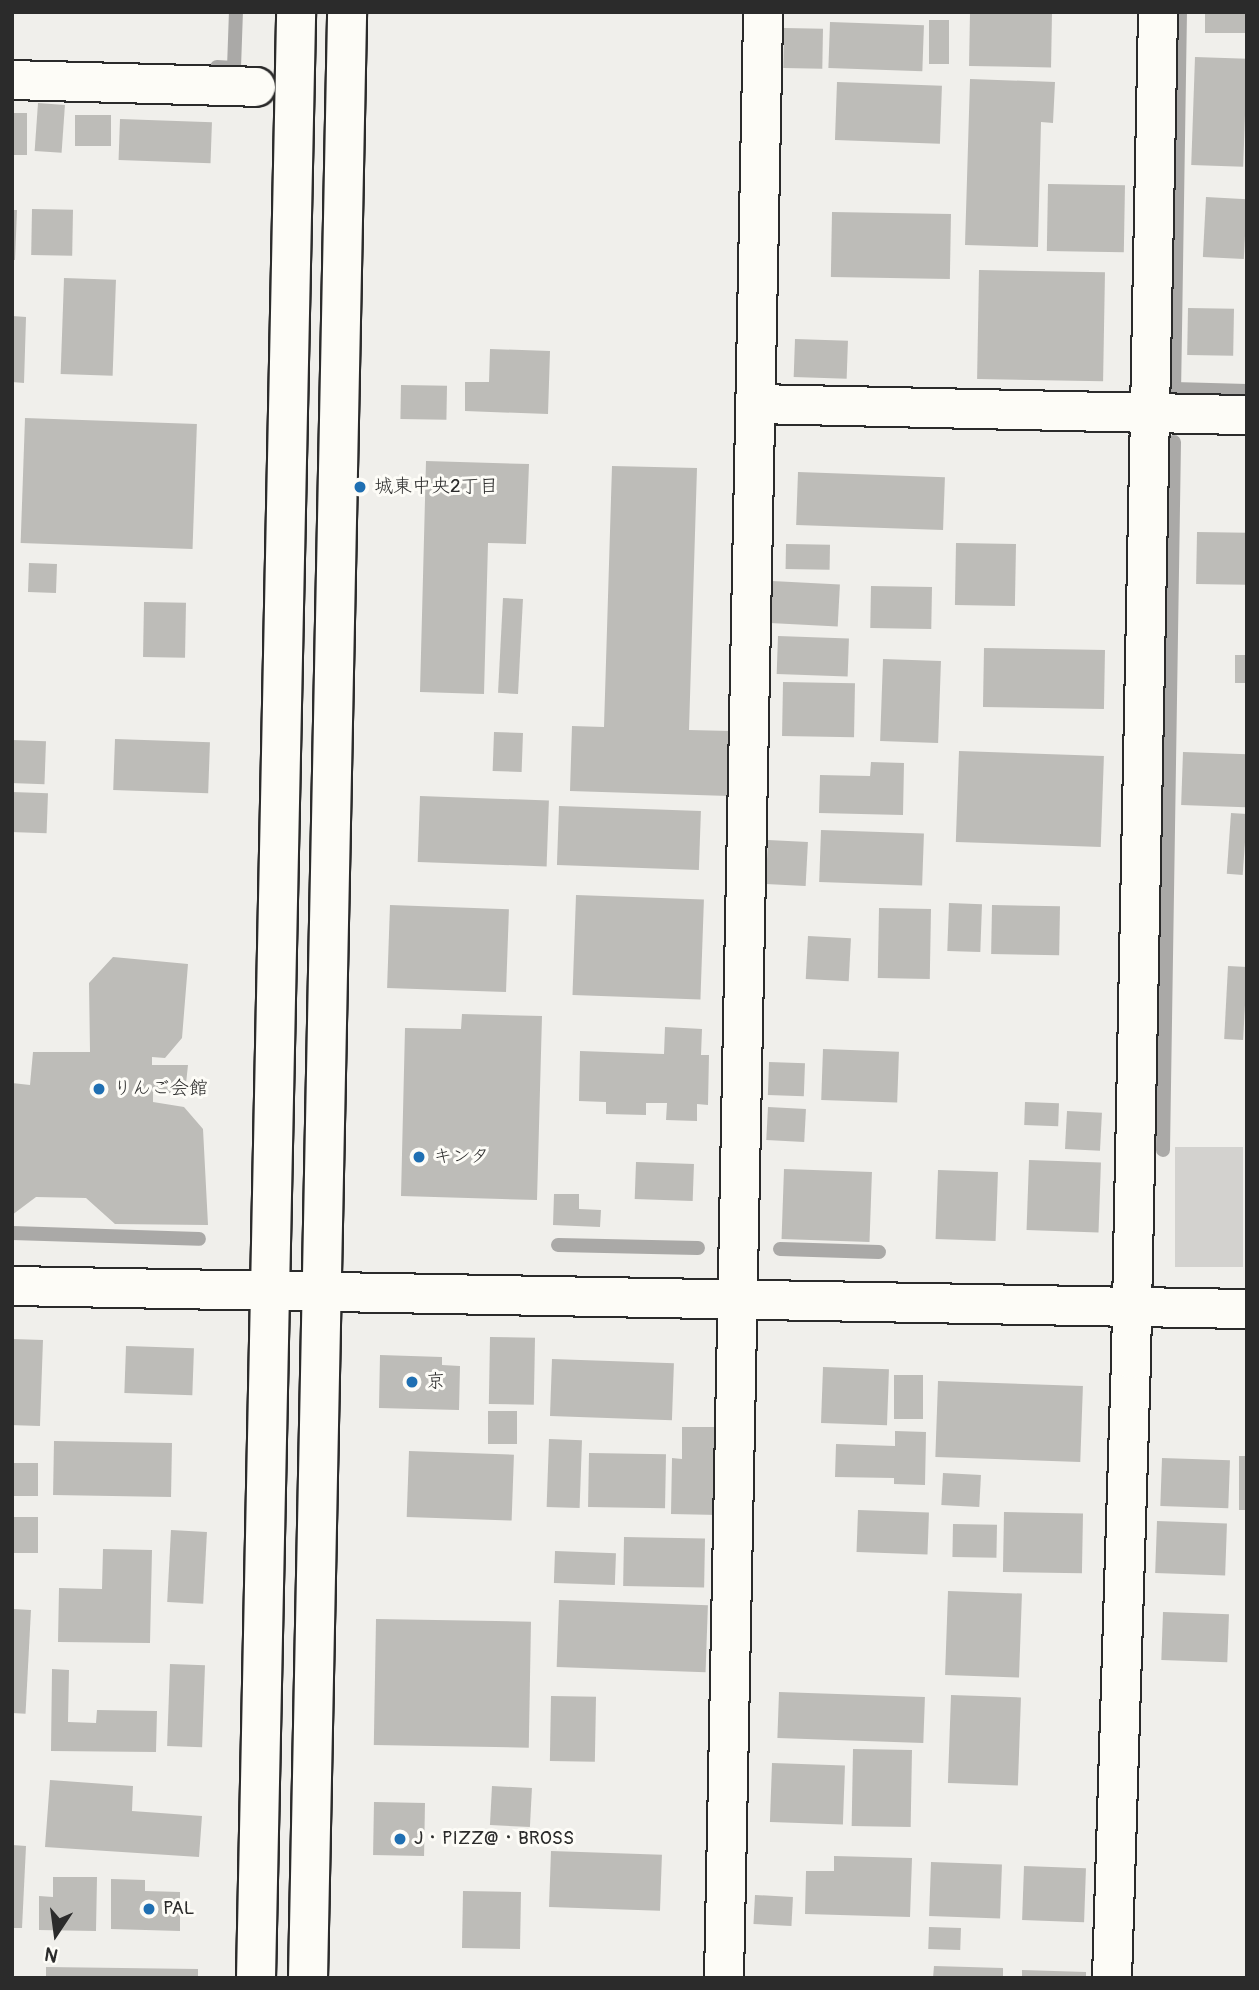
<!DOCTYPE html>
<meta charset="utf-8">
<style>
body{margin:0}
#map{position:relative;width:1259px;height:1990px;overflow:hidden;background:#f0efeb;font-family:Pangolin,"Klee One",sans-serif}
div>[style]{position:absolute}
.green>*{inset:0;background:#d3d2cf;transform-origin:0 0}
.stream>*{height:14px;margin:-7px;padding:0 7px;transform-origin:7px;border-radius:7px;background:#aaa9a7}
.building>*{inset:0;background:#bdbcb8;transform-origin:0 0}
.roads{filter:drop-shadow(2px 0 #2b2b2b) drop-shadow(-2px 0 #2b2b2b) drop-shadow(0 2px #2b2b2b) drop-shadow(0 -2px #2b2b2b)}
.minor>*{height:38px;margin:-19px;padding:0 19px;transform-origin:19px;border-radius:19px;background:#fdfcf7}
.dots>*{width:19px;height:19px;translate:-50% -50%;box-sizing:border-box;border:4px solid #fdfcf7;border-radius:50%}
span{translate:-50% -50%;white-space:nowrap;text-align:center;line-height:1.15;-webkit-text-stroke:6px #fdfcf7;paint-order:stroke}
.poi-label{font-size:19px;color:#2b2b2b}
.left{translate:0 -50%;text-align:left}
.frame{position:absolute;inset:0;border:14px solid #2b2b2b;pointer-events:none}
.north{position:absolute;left:21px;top:1899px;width:70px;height:70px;-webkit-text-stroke:5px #fdfcf7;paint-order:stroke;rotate:193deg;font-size:19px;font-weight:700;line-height:28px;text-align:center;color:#2b2b2b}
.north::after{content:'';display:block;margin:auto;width:24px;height:32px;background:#2b2b2b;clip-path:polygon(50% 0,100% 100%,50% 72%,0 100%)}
</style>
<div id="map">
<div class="green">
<i style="left:1175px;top:1147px;width:68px;height:120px"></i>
</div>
<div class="stream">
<i style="left:1180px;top:12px;width:377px;rotate:90.9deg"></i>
<i style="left:1174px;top:389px;width:73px;rotate:1.6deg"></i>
<i style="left:217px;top:67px;width:17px;rotate:3deg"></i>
<i style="left:234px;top:68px;width:56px;rotate:-88deg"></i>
<i style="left:1163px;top:1150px;width:708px;rotate:-89.11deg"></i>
<i style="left:12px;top:1233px;width:187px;rotate:1.8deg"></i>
<i style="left:558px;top:1245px;width:140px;rotate:1.2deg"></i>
<i style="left:780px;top:1249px;width:99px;rotate:1.7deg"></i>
</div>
<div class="building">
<i style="left:970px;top:12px;width:82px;height:54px;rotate:1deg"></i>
<i style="left:1205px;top:12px;width:42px;height:21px"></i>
<i style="left:929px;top:20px;width:20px;height:44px"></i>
<i style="left:830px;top:22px;width:94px;height:46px;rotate:2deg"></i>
<i style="left:784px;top:28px;width:39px;height:40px;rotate:1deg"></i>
<i style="left:1195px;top:57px;width:52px;height:108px;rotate:2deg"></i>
<i style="clip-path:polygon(970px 79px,1055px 82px,1053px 123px,1041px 122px,1038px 247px,965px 245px)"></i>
<i style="left:837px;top:82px;width:105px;height:58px;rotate:2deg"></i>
<i style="left:38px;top:103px;width:27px;height:48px;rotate:4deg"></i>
<i style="left:12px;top:113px;width:15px;height:42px"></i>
<i style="left:75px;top:115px;width:36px;height:31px"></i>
<i style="left:120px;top:119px;width:92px;height:41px;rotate:2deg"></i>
<i style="left:1048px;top:184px;width:77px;height:67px;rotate:1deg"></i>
<i style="left:1206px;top:197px;width:41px;height:60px;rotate:3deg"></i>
<i style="left:32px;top:209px;width:41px;height:46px;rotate:1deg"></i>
<i style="clip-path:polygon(12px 210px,17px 210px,15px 260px,12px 260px)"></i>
<i style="left:832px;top:212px;width:119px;height:65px;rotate:1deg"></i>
<i style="left:979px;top:270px;width:126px;height:109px;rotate:1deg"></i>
<i style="left:64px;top:278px;width:52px;height:96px;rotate:2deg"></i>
<i style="left:1188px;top:308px;width:46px;height:47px;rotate:1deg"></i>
<i style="clip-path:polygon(12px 316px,26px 317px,24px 383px,12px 382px)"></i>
<i style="left:795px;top:339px;width:53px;height:38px;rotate:2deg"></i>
<i style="clip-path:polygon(490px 349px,550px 351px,548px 414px,465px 411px,465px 382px,489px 382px)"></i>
<i style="left:401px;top:385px;width:46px;height:34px;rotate:1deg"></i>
<i style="left:25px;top:418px;width:172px;height:125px;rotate:2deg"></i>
<i style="clip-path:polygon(426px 461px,529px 464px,526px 544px,488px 543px,484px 694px,420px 692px)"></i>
<i style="clip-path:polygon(612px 466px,697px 468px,689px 730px,731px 731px,729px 796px,570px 791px,572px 726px,604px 727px)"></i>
<i style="left:798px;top:472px;width:147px;height:53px;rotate:2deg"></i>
<i style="left:1197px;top:532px;width:50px;height:52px;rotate:1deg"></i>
<i style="left:956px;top:543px;width:60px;height:62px;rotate:1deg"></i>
<i style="left:786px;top:544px;width:44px;height:25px;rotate:1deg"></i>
<i style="left:29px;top:563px;width:28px;height:29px;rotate:2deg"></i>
<i style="left:772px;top:581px;width:68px;height:42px;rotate:3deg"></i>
<i style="left:871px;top:586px;width:61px;height:42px;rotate:1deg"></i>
<i style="left:503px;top:598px;width:20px;height:95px;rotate:3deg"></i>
<i style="left:144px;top:602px;width:42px;height:55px;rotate:1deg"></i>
<i style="left:778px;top:636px;width:71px;height:38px;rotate:2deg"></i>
<i style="left:984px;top:648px;width:121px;height:59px;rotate:1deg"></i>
<i style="left:1235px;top:655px;width:12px;height:28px"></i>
<i style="left:883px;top:659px;width:58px;height:82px;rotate:2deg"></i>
<i style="left:783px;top:682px;width:72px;height:54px;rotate:1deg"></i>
<i style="left:494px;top:732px;width:29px;height:39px;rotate:2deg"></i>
<i style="left:115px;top:739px;width:95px;height:51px;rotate:2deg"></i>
<i style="left:12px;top:740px;width:34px;height:43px;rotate:2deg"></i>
<i style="left:959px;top:751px;width:145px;height:91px;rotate:2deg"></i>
<i style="left:1183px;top:752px;width:64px;height:53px;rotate:2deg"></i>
<i style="clip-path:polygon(871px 762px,904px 763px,903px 815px,819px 813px,820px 775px,870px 776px)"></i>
<i style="left:12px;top:792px;width:36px;height:40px;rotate:2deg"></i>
<i style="left:420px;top:796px;width:129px;height:66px;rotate:2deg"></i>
<i style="left:559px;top:806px;width:142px;height:59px;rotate:2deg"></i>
<i style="left:1231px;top:813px;width:16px;height:61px;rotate:4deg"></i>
<i style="left:821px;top:830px;width:103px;height:52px;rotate:2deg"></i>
<i style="left:768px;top:840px;width:40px;height:44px;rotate:3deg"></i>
<i style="left:576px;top:895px;width:128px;height:100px;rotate:2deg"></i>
<i style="left:949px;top:903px;width:33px;height:48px;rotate:2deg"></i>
<i style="left:390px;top:905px;width:119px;height:83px;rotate:2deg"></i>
<i style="left:992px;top:905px;width:68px;height:49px;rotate:1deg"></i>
<i style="left:879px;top:908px;width:52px;height:70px;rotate:1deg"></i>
<i style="left:808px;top:936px;width:43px;height:43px;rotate:3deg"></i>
<i style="clip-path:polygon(113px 957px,188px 964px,182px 1038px,165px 1058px,152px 1057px,152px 1065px,188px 1065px,185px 1093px,153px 1093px,153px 1102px,184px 1107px,203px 1129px,208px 1225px,115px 1224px,86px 1198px,36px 1197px,12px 1215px,12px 1083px,30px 1085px,33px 1052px,90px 1052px,89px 983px)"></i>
<i style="left:1228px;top:966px;width:19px;height:73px;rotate:3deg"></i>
<i style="clip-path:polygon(462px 1014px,542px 1016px,537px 1200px,401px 1196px,405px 1028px,461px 1029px)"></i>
<i style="clip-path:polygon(665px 1027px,702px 1029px,701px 1055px,709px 1055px,708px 1105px,697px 1104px,697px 1121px,666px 1120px,667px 1103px,646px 1103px,646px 1115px,606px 1114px,606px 1102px,579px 1101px,580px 1051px,664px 1054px)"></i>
<i style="left:823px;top:1049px;width:76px;height:51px;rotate:2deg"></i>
<i style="left:769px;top:1062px;width:36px;height:33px;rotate:2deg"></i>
<i style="left:1025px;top:1102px;width:34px;height:23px;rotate:2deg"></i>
<i style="left:768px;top:1107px;width:38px;height:33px;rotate:3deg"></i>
<i style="left:1067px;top:1111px;width:35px;height:38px;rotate:3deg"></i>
<i style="left:1029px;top:1160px;width:72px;height:70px;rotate:2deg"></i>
<i style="left:636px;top:1162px;width:58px;height:37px;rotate:2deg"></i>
<i style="left:784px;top:1169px;width:88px;height:70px;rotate:2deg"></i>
<i style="left:938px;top:1170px;width:60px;height:69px;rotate:2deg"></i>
<i style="clip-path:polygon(554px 1194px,579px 1194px,579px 1209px,601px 1210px,600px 1227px,553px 1225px)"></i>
<i style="left:490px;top:1337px;width:45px;height:67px;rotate:1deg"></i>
<i style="left:12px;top:1339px;width:31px;height:86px;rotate:2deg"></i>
<i style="left:126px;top:1346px;width:68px;height:47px;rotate:2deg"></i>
<i style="clip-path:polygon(380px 1355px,442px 1357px,442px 1365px,460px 1366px,459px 1410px,379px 1408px)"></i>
<i style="left:552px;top:1359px;width:122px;height:57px;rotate:2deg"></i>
<i style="left:823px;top:1367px;width:66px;height:56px;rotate:2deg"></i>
<i style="left:894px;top:1375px;width:29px;height:44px"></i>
<i style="left:938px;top:1381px;width:145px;height:76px;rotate:2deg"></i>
<i style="left:488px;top:1411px;width:29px;height:33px"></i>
<i style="clip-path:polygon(682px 1427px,721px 1427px,719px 1515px,671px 1514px,672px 1458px,682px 1459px)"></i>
<i style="clip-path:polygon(895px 1431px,926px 1432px,925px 1485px,894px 1484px,894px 1478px,835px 1477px,836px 1444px,895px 1446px)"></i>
<i style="left:549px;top:1439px;width:33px;height:68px;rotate:2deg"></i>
<i style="left:54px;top:1441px;width:118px;height:54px;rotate:1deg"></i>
<i style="left:409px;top:1451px;width:105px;height:66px;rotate:2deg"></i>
<i style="left:589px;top:1453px;width:77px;height:54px;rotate:1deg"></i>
<i style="left:1239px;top:1456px;width:8px;height:54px"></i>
<i style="left:1162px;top:1458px;width:68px;height:48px;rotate:2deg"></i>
<i style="left:12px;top:1463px;width:26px;height:33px"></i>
<i style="left:943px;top:1473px;width:38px;height:32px;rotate:3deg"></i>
<i style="left:858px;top:1510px;width:71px;height:42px;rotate:2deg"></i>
<i style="left:1004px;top:1512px;width:79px;height:60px;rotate:1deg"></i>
<i style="left:12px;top:1517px;width:26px;height:36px"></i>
<i style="left:1157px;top:1521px;width:70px;height:52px;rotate:2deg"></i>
<i style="left:953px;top:1524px;width:44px;height:33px;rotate:1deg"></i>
<i style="left:171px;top:1530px;width:36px;height:72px;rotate:3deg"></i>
<i style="left:624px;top:1537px;width:81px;height:49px;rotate:1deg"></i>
<i style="clip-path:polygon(103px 1549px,152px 1550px,150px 1643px,58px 1642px,59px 1588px,102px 1589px)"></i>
<i style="left:555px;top:1551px;width:61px;height:32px;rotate:2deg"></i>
<i style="left:948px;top:1591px;width:74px;height:84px;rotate:2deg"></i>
<i style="left:559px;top:1600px;width:149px;height:67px;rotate:2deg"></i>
<i style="left:13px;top:1609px;width:18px;height:104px;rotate:3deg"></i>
<i style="left:1163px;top:1612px;width:66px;height:48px;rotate:2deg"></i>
<i style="left:376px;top:1619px;width:155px;height:126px;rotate:1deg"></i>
<i style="left:170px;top:1664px;width:35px;height:82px;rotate:2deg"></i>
<i style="clip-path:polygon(52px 1669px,69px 1670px,68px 1722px,96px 1723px,97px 1710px,157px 1711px,156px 1752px,51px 1751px)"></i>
<i style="left:779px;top:1692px;width:146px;height:46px;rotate:2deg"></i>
<i style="left:951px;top:1695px;width:70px;height:88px;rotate:2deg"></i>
<i style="left:551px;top:1696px;width:45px;height:65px;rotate:1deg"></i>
<i style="left:853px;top:1749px;width:59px;height:77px;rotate:1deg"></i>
<i style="left:772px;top:1763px;width:73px;height:59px;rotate:2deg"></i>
<i style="clip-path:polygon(50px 1780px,133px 1786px,132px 1811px,202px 1816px,199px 1857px,45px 1847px)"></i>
<i style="left:492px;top:1786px;width:40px;height:39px;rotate:3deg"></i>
<i style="left:374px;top:1802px;width:51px;height:53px;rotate:1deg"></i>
<i style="clip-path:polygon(12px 1845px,26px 1846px,22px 1928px,12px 1928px)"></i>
<i style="left:551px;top:1851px;width:111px;height:56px;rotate:2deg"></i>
<i style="clip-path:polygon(834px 1856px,912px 1858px,910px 1917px,805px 1914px,806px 1871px,834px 1871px)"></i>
<i style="left:931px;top:1862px;width:71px;height:54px;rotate:2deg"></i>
<i style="left:1024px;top:1866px;width:62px;height:54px;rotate:2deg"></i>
<i style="clip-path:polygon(53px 1877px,97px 1877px,96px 1931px,39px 1930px,39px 1896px,53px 1897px)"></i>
<i style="clip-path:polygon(111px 1879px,145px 1880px,145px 1891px,180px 1892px,180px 1931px,111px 1929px)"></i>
<i style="left:463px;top:1891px;width:58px;height:57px;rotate:1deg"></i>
<i style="left:755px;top:1895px;width:38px;height:29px;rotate:3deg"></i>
<i style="left:929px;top:1927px;width:32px;height:22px;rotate:2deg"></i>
<i style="clip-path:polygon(934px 1966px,1003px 1968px,1003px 1978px,933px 1978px)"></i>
<i style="clip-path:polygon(46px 1967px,198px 1969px,198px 1978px,46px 1978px)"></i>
<i style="clip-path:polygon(1022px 1970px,1086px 1972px,1086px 1978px,1022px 1978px)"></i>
</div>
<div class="roads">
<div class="minor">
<i style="left:12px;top:80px;width:244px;rotate:1.6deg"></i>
<i style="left:756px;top:404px;width:491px;rotate:1.3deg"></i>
<i style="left:12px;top:1286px;width:1235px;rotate:1.07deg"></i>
<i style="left:256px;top:1978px;width:1966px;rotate:-88.83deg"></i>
<i style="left:308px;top:1978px;width:1966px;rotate:-88.86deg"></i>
<i style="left:724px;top:1978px;width:1966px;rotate:-88.86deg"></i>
<i style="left:1112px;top:1978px;width:619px;rotate:-88.24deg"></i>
<i style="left:1131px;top:1359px;width:1347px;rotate:-88.85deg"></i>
</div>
</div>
<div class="dots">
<i style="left:360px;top:487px;background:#1f6fb2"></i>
<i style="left:99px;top:1089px;background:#1f6fb2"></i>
<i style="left:419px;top:1157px;background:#1f6fb2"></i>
<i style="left:412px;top:1382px;background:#1f6fb2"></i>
<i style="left:400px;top:1839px;background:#1f6fb2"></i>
<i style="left:149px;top:1909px;background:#1f6fb2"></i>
</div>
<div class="poi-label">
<span class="left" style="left:374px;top:487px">城東中央2丁目</span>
<span class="left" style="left:113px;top:1089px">りんご会館</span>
<span class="left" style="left:433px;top:1157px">キンタ</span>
<span class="left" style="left:426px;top:1382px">京</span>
<span class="left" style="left:414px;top:1839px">J・PIZZ@・BROSS</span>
<span class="left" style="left:163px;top:1909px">PAL</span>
</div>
<div class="frame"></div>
<div class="north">N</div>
</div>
